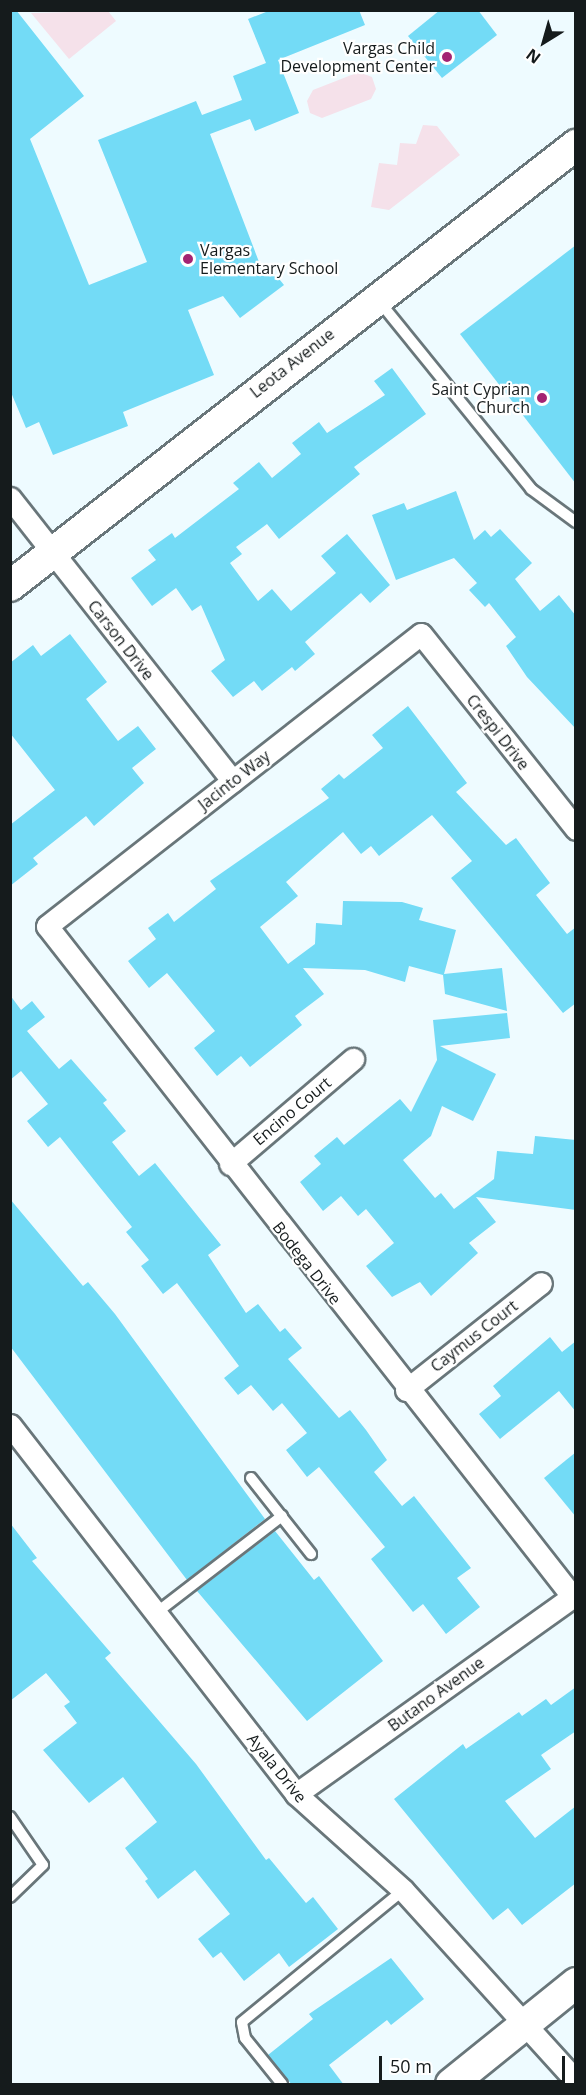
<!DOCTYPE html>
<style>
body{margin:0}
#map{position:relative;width:586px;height:2095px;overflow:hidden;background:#eefbff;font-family:"Open Sans",sans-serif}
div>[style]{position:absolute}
.green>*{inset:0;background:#f5e1ea}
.building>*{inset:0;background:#73dbf6}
.roads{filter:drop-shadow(2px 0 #69767a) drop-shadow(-2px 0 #69767a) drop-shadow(0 2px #69767a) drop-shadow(0 -2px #69767a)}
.lane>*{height:10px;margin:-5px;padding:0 5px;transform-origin:5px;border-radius:5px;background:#fff}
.street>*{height:21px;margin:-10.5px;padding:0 10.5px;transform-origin:10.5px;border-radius:10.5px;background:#fff}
.secondary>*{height:30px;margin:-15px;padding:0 15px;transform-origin:15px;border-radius:15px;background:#fff}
.dots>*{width:16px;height:16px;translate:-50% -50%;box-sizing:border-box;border:3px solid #fff;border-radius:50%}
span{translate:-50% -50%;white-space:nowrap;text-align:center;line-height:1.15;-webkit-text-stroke:4.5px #fff;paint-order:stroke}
.poi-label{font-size:16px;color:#151b1c}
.right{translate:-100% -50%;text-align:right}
.left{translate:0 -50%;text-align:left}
.street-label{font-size:16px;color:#151b1c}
.frame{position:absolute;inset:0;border:12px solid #151b1c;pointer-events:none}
.north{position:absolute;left:514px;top:12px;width:60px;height:60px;-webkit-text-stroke:4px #fff;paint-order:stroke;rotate:217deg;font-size:16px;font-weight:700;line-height:24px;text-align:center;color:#151b1c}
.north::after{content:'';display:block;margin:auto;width:21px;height:27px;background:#151b1c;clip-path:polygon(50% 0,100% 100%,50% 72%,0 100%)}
.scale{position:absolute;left:379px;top:2056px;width:186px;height:27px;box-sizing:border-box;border:3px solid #151b1c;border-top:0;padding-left:8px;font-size:18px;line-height:21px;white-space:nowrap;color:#151b1c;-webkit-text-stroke:4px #fff;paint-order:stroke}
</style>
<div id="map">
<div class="green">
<i style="clip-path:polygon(108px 11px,116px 21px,69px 59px,31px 13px)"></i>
<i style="clip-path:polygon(359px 72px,372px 77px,376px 89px,371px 99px,322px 118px,310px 113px,307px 101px,313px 90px)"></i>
<i style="clip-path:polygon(423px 125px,437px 126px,460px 155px,389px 210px,371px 207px,379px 163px,397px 165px,400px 143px,416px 144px)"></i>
</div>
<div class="building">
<i style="clip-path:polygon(10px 10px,16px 10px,84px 96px,30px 139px,89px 285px,147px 262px,98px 140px,196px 101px,202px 115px,242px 100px,233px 76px,266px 63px,248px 19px,271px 10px,359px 10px,365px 25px,278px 60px,299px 113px,255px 131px,250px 119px,210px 134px,264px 275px,271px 269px,284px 285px,240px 318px,223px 296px,188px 310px,214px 375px,123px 412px,128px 426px,53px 455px,39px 422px,26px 428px,10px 390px)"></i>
<i style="clip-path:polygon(440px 10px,478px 10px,497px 35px,442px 78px,408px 36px)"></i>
<i style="clip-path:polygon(576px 245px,576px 484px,460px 334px)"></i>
<i style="clip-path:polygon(392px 368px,426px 414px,354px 467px,360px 474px,279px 539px,267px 524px,236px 547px,242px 554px,230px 563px,258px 601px,272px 589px,291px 611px,336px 573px,321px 556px,347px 534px,390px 585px,370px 603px,361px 593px,305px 642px,315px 654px,295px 671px,292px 667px,262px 691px,254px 681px,233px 697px,211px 671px,225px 660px,201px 605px,192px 611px,176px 588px,152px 606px,131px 578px,156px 560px,148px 550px,172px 533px,175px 538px,239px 489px,233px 483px,259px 462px,272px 478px,301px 454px,292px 443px,319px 422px,327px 433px,385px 395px,374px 381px)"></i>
<i style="clip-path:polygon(456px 491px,474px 540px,485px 530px,491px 537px,500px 529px,532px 563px,515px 579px,540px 611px,559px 595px,576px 616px,576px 729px,527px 677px,506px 646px,516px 637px,489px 603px,485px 607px,469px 590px,477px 583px,454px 558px,396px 580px,372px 515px,404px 503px,407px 510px)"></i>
<i style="clip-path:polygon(70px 634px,107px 682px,86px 699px,118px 741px,138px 726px,156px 749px,132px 768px,144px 783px,94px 826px,86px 816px,33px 858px,38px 864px,10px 886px,10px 825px,55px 790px,10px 733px,10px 663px,33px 645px,41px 656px)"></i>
<i style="clip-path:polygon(408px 706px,467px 783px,456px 792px,506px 845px,516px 838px,550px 883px,536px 895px,567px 934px,576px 927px,576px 1003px,563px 1013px,451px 878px,472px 861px,432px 815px,379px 856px,371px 846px,361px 854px,343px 832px,286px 882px,298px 896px,260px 927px,288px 964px,315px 944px,316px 923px,342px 925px,343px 901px,402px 902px,423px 908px,419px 920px,456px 930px,444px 974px,502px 968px,507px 1011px,445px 994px,443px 975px,409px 966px,405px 982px,365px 970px,303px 968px,324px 994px,295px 1016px,302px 1025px,250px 1067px,241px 1056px,217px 1076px,194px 1048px,215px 1031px,167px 973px,149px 988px,128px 961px,156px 939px,148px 928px,168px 913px,174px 922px,216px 889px,210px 881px,329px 798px,321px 789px,339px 774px,344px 779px,383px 748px,372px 735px)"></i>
<i style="clip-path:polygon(10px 995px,21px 1010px,32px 1001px,45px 1017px,27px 1031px,59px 1069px,71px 1059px,107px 1100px,103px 1103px,126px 1131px,112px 1142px,139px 1176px,155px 1163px,221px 1245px,208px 1255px,246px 1313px,258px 1304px,280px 1332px,285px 1328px,302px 1348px,288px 1359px,339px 1418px,350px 1410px,366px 1430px,387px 1460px,374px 1472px,402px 1506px,414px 1496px,471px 1568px,457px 1578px,480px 1607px,446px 1634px,423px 1604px,413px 1612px,371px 1559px,385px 1547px,319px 1467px,307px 1477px,286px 1450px,307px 1433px,282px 1403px,273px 1411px,251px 1385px,238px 1395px,224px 1378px,239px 1366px,177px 1283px,163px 1294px,141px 1266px,149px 1260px,126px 1232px,132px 1227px,98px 1185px,60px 1137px,48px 1147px,27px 1121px,48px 1104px,21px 1071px,10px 1080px)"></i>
<i style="clip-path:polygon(507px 1013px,510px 1038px,440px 1046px,496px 1074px,473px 1121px,442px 1106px,431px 1136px,403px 1160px,435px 1198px,441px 1193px,454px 1209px,494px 1179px,497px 1151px,533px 1154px,535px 1136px,576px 1140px,576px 1210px,476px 1197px,496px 1222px,469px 1243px,478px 1253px,431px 1296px,420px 1282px,392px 1297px,366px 1266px,394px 1243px,366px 1209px,358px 1216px,341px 1196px,323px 1211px,300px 1182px,321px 1164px,314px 1156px,337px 1137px,344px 1145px,400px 1099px,411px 1112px,437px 1060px,433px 1020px)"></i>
<i style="clip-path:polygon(10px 1199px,83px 1286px,88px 1282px,115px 1314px,265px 1519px,187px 1580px,10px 1346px)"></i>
<i style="clip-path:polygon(550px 1337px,562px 1352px,576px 1341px,576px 1412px,559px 1391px,500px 1439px,479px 1414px,501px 1396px,493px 1386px)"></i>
<i style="clip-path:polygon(576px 1452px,576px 1517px,544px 1478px)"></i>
<i style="clip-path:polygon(10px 1523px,37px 1558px,32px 1561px,111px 1653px,105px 1658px,196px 1764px,266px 1860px,269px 1858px,306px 1903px,313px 1897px,338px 1929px,289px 1967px,279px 1953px,244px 1981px,221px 1952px,213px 1958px,198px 1939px,230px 1914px,195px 1870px,158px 1899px,145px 1881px,148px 1879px,125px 1848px,157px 1822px,123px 1777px,89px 1803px,43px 1750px,77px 1723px,64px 1706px,70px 1702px,46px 1673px,10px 1701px)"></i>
<i style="clip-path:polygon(275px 1531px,314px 1580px,319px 1576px,383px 1661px,307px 1721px,197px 1591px)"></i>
<i style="clip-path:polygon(576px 1687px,576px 1731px,541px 1755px,551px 1769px,505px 1801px,535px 1838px,576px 1806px,576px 1883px,522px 1925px,508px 1908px,493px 1920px,394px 1799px,463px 1744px,466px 1749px,519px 1712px,522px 1716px,546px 1699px,551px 1705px)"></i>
<i style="clip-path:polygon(391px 1958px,424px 1999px,391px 2025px,387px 2020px,329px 2065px,344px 2085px,292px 2085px,268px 2055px,313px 2019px,309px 2014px)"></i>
</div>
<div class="roads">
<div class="lane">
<i style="left:379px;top:301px;width:242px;rotate:51deg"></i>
<i style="left:531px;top:489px;width:56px;rotate:36.3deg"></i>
<i style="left:251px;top:1478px;width:97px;rotate:51.7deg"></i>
<i style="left:156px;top:1613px;width:159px;rotate:-37.6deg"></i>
<i style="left:10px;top:1817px;width:58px;rotate:55.5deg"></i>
<i style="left:43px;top:1865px;width:46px;rotate:135.9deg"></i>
<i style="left:282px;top:2084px;width:59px;rotate:-128.8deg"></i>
<i style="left:245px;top:2038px;width:16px;rotate:-101deg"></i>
<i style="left:242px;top:2022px;width:208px;rotate:-39.3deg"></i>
</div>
<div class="street">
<i style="left:10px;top:498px;width:360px;rotate:51.8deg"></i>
<i style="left:230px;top:1164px;width:162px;rotate:-40.5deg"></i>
<i style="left:406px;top:1390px;width:172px;rotate:-38.4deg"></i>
<i style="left:10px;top:1425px;width:467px;rotate:52.2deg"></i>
<i style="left:296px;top:1794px;width:144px;rotate:41.9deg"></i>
<i style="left:403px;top:1890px;width:258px;rotate:47.8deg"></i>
<i style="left:572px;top:1596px;width:851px;rotate:-128.08deg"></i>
<i style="left:47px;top:926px;width:474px;rotate:-38deg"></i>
<i style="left:421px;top:634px;width:249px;rotate:51.5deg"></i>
<i style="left:296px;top:1794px;width:344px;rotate:-35.5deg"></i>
</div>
<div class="secondary">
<i style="left:10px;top:586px;width:718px;rotate:-37.92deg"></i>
<i style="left:451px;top:2084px;width:161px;rotate:-38.9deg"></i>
</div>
</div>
<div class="dots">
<i style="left:447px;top:57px;background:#a32373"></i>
<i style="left:188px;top:259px;background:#a32373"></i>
<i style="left:542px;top:398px;background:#a32373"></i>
</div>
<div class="poi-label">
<span class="right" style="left:435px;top:57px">Vargas Child<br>Development Center</span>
<span class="left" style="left:200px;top:259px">Vargas<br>Elementary School</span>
<span class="right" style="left:530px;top:398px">Saint Cyprian<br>Church</span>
</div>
<div class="street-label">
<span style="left:292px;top:363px;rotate:-38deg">Leota Avenue</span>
<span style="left:121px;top:640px;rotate:52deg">Carson Drive</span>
<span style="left:498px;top:732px;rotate:52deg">Crespi Drive</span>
<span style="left:234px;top:780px;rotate:-38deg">Jacinto Way</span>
<span style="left:292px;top:1111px;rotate:-40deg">Encino Court</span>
<span style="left:307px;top:1263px;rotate:52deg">Bodega Drive</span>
<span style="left:474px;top:1336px;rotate:-38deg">Caymus Court</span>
<span style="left:436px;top:1694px;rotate:-36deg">Butano Avenue</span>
<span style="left:277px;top:1768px;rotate:51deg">Ayala Drive</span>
</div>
<div class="frame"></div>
<div class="north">N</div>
<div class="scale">50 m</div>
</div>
